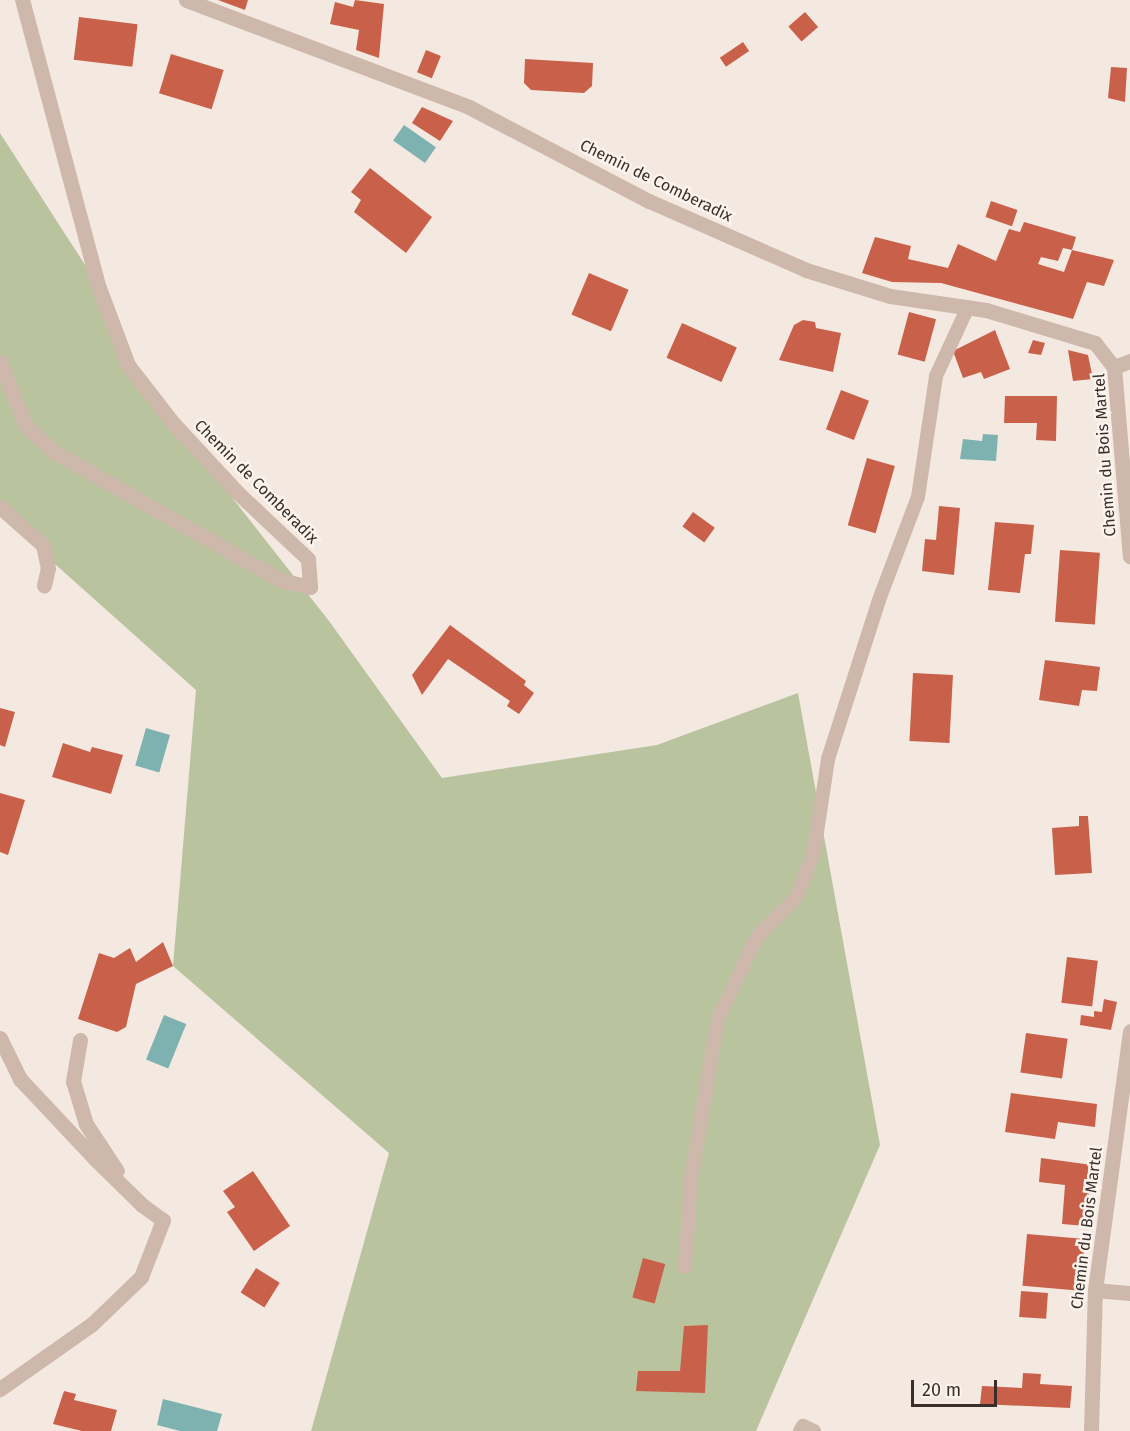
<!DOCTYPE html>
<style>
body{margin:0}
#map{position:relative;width:1130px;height:1431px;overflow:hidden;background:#f4e9e0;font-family:"Fira Sans",sans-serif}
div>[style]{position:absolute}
.green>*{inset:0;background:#b9c49f}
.water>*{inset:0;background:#7eb2b1;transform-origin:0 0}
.building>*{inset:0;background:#c96049;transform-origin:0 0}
.service>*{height:14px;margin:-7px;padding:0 7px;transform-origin:7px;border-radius:7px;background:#cdb8ab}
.minor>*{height:15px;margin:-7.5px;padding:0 7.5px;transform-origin:7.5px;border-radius:7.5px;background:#cdb8ab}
span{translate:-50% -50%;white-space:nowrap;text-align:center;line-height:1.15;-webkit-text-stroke:5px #fbf3ed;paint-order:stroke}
.street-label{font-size:16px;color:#3a2e2a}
.scale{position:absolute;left:911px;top:1380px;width:86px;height:27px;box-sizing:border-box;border:3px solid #3a2e2a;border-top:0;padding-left:8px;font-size:18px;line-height:21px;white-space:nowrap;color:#3a2e2a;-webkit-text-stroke:4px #fbf3ed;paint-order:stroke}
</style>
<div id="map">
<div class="green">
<i style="clip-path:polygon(0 133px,98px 285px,128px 365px,329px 621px,442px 778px,657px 745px,798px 693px,880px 1145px,756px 1431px,311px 1431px,389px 1153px,173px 966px,196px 690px,0 515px)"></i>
</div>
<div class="water">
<i style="left:404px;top:125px;width:39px;height:19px;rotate:35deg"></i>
<i style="clip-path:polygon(983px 434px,998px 435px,996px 461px,960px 459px,963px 439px,982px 441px)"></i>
<i style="left:146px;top:728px;width:25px;height:39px;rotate:16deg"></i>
<i style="left:164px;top:1015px;width:24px;height:48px;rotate:22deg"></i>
<i style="clip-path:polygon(163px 1399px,222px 1414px,217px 1431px,180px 1431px,157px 1425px)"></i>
</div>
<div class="building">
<i style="clip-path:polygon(218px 0,248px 0,245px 10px)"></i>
<i style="clip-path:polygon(355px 0,384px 4px,379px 58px,356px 50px,359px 30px,330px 24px,335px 2px,353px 7px)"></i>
<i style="left:805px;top:12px;width:20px;height:22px;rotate:49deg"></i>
<i style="left:79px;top:17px;width:59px;height:43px;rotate:7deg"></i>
<i style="left:743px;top:42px;width:11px;height:28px;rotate:56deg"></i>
<i style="left:426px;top:50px;width:16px;height:24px;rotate:22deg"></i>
<i style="left:171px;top:54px;width:55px;height:41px;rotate:17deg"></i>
<i style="clip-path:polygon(525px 59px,593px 63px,592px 86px,584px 93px,531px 90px,524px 83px)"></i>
<i style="clip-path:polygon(1111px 67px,1127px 68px,1125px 102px,1108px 98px)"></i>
<i style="clip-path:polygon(422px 107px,453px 121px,440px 141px,412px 123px)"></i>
<i style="clip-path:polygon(370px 168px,432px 217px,406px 253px,354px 212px,361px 200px,351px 192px)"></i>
<i style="left:991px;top:201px;width:28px;height:17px;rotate:19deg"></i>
<i style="clip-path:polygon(evenodd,1024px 222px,1076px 237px,1072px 250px,1114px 260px,1104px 286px,1087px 282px,1073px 319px,941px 283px,892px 282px,862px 273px,875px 237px,911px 246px,908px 259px,948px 268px,958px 244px,996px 261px,1009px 229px,1020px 232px,1024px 222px,1063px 248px,1072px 250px,1064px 272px,1038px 264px,1041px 257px,1058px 261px,1063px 248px)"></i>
<i style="left:589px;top:273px;width:43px;height:45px;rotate:23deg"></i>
<i style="left:909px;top:312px;width:28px;height:44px;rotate:15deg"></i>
<i style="clip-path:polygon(803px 320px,815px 322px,816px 328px,841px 333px,833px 372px,779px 360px,794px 325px)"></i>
<i style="left:682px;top:323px;width:60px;height:38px;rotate:24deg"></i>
<i style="clip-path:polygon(995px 330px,1010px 369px,984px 379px,981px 372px,963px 378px,953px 351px)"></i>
<i style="clip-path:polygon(1033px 340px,1045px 343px,1041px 355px,1028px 353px)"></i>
<i style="clip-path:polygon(1068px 350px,1088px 355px,1093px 379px,1073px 381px)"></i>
<i style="left:841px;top:390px;width:30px;height:42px;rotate:21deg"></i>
<i style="clip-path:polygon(1005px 396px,1057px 396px,1056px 441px,1036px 440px,1037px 423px,1004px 423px)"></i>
<i style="left:867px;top:458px;width:29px;height:70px;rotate:16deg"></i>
<i style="clip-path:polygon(939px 506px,960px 508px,954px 575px,922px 571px,925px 539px,936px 540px)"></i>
<i style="left:693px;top:512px;width:27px;height:18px;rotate:36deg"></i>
<i style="clip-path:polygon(995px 522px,1034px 525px,1031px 554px,1025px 554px,1020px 593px,988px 590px)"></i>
<i style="left:1060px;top:550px;width:40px;height:72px;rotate:4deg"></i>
<i style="clip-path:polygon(450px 625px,526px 681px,524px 685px,534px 693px,519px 714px,507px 706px,510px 701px,448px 659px,422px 695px,412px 675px)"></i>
<i style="clip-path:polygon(1045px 660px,1100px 667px,1097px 691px,1082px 690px,1079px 706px,1039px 700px)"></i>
<i style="left:913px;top:673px;width:40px;height:68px;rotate:3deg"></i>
<i style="clip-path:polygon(0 708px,15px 712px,5px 747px,0 745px)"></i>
<i style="clip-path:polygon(63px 743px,90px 752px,92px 747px,123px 755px,111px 794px,52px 777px)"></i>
<i style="clip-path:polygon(0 793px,25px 800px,8px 855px,0 852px)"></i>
<i style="clip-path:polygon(1079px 816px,1088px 816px,1092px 873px,1055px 875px,1052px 828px,1079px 826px)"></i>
<i style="clip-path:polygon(163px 942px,173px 966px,136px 984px,126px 1027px,117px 1032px,78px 1019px,99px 953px,114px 958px,130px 948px,136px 962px)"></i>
<i style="left:1067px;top:957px;width:31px;height:46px;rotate:7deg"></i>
<i style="clip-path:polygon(1104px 999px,1117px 1002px,1111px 1030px,1080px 1025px,1081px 1015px,1094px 1017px,1094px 1011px,1102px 1012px)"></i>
<i style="left:1026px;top:1033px;width:42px;height:40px;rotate:8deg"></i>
<i style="clip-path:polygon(1011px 1093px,1097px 1104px,1095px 1127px,1058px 1122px,1055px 1139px,1005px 1132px)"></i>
<i style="clip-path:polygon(1041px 1158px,1092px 1165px,1086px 1226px,1062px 1224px,1065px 1185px,1039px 1182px)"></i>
<i style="clip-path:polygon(253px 1171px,290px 1226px,254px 1251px,227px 1212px,235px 1207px,223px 1191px)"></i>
<i style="left:1027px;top:1234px;width:58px;height:52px;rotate:5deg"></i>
<i style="left:643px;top:1258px;width:23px;height:41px;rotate:15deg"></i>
<i style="left:256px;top:1268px;width:28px;height:29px;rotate:32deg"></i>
<i style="left:1021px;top:1291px;width:27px;height:26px;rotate:4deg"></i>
<i style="clip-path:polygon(708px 1325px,705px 1393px,636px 1391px,638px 1371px,680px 1371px,684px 1326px)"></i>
<i style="clip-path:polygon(1023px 1373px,1041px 1374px,1040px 1384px,1072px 1386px,1070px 1408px,980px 1404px,982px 1386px,1022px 1388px)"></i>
<i style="clip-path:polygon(64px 1391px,76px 1394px,74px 1400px,117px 1410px,111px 1431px,82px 1431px,53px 1424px)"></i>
</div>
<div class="service">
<i style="left:685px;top:1267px;width:89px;rotate:-86.1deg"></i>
<i style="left:691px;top:1178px;width:161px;rotate:-80.4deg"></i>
<i style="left:718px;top:1019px;width:91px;rotate:-64.6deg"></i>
<i style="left:757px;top:937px;width:55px;rotate:-45deg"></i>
<i style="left:796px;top:898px;width:49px;rotate:-68.6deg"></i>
<i style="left:814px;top:852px;width:94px;rotate:-81.4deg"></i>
<i style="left:828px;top:759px;width:167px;rotate:-72.2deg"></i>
<i style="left:879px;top:600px;width:110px;rotate:-69.3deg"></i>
<i style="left:918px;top:497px;width:122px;rotate:-81.5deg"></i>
<i style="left:936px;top:376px;width:76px;rotate:-65.1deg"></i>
<i style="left:800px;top:1431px;width:6px;rotate:-59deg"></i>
<i style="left:803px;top:1426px;width:12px;rotate:24deg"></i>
</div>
<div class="minor">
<i style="left:186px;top:0;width:303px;rotate:20.7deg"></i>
<i style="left:469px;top:107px;width:203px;rotate:27.6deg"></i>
<i style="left:649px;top:201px;width:171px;rotate:23.7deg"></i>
<i style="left:806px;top:270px;width:88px;rotate:17.2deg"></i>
<i style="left:890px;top:296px;width:97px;rotate:8.3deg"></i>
<i style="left:986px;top:310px;width:114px;rotate:16.8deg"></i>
<i style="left:1095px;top:343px;width:31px;rotate:52deg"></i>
<i style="left:1130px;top:361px;width:17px;rotate:159deg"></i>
<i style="left:1114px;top:367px;width:190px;rotate:85.2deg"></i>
<i style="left:0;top:362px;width:69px;rotate:67.9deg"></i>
<i style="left:26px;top:426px;width:38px;rotate:43deg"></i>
<i style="left:54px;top:452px;width:260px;rotate:29.5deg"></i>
<i style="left:280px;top:580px;width:31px;rotate:13deg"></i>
<i style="left:310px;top:587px;width:28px;rotate:-94deg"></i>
<i style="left:308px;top:559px;width:96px;rotate:-136.7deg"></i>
<i style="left:238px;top:493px;width:96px;rotate:-132.9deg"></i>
<i style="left:173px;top:423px;width:73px;rotate:-127.8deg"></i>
<i style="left:128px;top:365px;width:85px;rotate:-110.6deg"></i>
<i style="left:98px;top:285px;width:295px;rotate:-104.9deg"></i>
<i style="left:0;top:507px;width:57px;rotate:41.5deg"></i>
<i style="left:43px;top:545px;width:24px;rotate:78deg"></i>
<i style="left:48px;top:568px;width:18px;rotate:103deg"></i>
<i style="left:0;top:1038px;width:46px;rotate:64deg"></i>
<i style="left:20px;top:1079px;width:110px;rotate:46.8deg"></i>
<i style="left:95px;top:1159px;width:66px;rotate:44.4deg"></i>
<i style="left:142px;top:1205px;width:26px;rotate:36deg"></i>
<i style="left:163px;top:1220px;width:61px;rotate:111.1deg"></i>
<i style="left:141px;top:1277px;width:68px;rotate:136.2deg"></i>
<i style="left:92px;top:1324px;width:113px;rotate:144.8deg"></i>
<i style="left:80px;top:1040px;width:42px;rotate:99.7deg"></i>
<i style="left:73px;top:1081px;width:45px;rotate:73.2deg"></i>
<i style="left:86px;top:1124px;width:56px;rotate:56.6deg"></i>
<i style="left:1095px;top:1290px;width:35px;rotate:5deg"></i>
<i style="left:1091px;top:1431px;width:141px;rotate:-88.4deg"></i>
<i style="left:1095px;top:1290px;width:261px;rotate:-82.3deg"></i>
</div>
<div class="street-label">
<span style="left:656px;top:181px;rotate:26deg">Chemin de Comberadix</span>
<span style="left:1105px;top:455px;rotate:-94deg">Chemin du Bois Martel</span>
<span style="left:256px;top:482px;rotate:45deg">Chemin de Comberadix</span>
<span style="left:1087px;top:1228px;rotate:-83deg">Chemin du Bois Martel</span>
</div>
<div class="scale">20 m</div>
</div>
